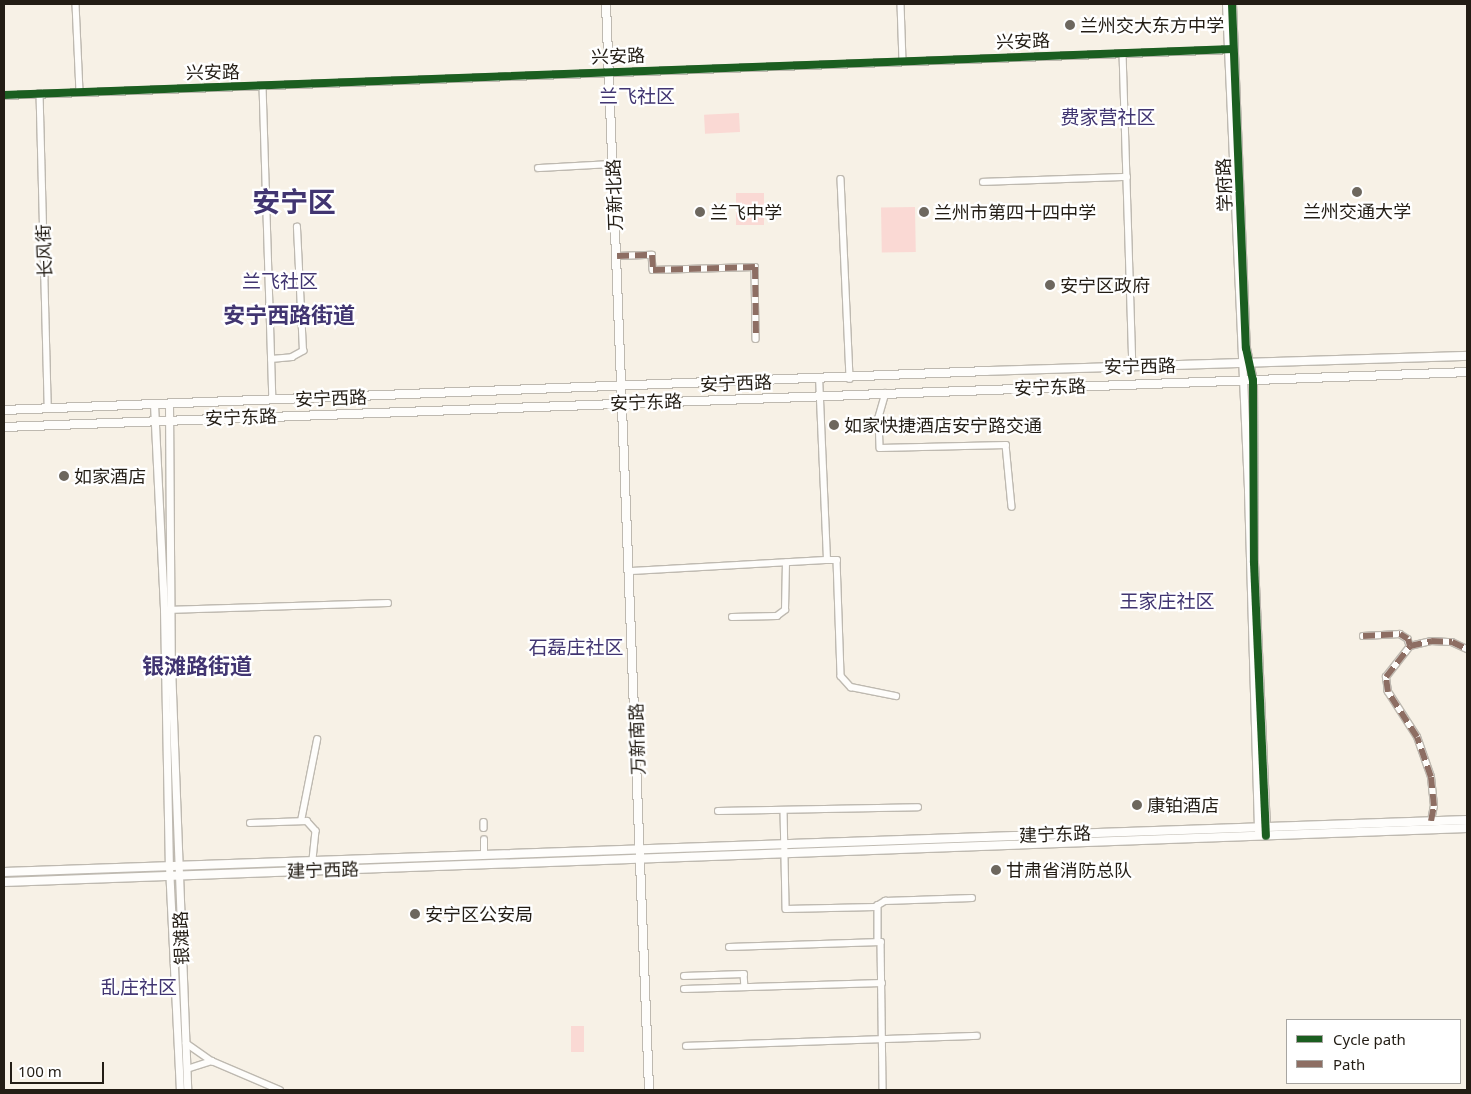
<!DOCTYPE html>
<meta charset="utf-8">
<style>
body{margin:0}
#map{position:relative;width:1471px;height:1094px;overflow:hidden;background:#f7f1e6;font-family:"Noto Sans","Noto Sans SC",sans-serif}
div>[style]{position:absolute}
.green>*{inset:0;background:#fad9d4;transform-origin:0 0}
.roads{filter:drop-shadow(1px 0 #beb9b0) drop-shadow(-1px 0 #beb9b0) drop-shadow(0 1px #beb9b0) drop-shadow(0 -1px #beb9b0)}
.minor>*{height:5.5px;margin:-2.75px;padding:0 2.75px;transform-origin:2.75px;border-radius:2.75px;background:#fefdfb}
.tertiary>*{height:7px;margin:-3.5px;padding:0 3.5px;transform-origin:3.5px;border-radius:3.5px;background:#fefdfb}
.secondary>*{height:8px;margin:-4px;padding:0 4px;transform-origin:4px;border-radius:4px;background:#fefdfb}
.quiet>*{height:6px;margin-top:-3px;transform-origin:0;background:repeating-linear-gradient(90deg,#8d6e63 0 12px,transparent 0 18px)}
.cycleway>*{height:8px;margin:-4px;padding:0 4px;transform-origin:4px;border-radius:4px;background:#1b5e20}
.dots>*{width:14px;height:14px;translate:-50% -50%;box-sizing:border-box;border:2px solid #fff;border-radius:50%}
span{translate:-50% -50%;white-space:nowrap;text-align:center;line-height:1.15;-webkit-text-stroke:4.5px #fff;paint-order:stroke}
.poi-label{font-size:18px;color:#231d15}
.left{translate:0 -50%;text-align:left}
.street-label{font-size:18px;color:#231d15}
.neighbourhood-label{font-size:19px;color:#413571}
.district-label{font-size:22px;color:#413571;font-weight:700}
.town-label{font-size:28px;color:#413571;font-weight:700}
.frame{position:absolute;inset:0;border:5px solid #231d15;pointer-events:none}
.legend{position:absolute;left:1286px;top:1019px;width:175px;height:65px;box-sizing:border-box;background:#fff;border:1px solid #a7a5a1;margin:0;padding:6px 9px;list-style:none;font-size:15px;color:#231d15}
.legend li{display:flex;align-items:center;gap:10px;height:25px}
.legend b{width:25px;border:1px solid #a7a5a1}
.scale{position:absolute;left:10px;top:1062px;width:94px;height:22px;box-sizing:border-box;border:2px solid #231d15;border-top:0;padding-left:6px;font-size:15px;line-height:18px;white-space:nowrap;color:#231d15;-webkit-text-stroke:4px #fff;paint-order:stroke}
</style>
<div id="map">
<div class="green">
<i style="left:739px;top:113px;width:19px;height:35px;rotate:87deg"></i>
<i style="left:736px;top:193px;width:28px;height:32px"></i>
<i style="left:915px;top:207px;width:45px;height:34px;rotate:89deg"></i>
<i style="left:571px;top:1026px;width:13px;height:26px"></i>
</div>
<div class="roads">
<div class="minor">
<i style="left:76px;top:4px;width:87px;rotate:87.4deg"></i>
<i style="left:901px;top:4px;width:57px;rotate:88deg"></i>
<i style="left:1123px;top:53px;width:313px;rotate:88.2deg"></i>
<i style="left:263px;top:86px;width:314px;rotate:88.2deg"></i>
<i style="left:40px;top:93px;width:316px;rotate:88.5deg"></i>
<i style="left:538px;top:168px;width:75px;rotate:-3.1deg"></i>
<i style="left:841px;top:179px;width:200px;rotate:87.4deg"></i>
<i style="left:983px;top:182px;width:144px;rotate:-2deg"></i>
<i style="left:617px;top:256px;width:35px;rotate:-2deg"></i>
<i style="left:652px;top:255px;width:15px;rotate:86deg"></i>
<i style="left:653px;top:270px;width:102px;rotate:-1.7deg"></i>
<i style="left:755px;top:267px;width:72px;rotate:89.2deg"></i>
<i style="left:271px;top:359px;width:21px;rotate:-5deg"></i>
<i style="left:292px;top:357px;width:13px;rotate:-29deg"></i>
<i style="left:303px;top:351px;width:124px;rotate:-92.8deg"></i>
<i style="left:886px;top:393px;width:26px;rotate:106deg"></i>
<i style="left:879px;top:418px;width:30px;rotate:88deg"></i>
<i style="left:880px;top:448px;width:126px;rotate:-1.4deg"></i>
<i style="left:1006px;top:445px;width:62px;rotate:84.5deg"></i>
<i style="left:827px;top:560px;width:10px"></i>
<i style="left:837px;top:560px;width:116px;rotate:88deg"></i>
<i style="left:841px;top:676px;width:15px;rotate:48deg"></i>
<i style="left:851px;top:687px;width:46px;rotate:11.3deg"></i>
<i style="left:630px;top:571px;width:197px;rotate:-3.2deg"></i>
<i style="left:827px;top:560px;width:180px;rotate:-92.5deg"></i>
<i style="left:166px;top:610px;width:222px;rotate:-1.8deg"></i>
<i style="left:732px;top:617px;width:45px;rotate:-1.3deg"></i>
<i style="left:777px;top:616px;width:10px;rotate:-37deg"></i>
<i style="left:785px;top:610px;width:47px;rotate:-88.8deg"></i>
<i style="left:1363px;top:636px;width:37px;rotate:-3deg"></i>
<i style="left:1400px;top:634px;width:9px;rotate:32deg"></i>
<i style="left:1408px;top:639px;width:7px;rotate:74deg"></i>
<i style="left:784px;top:810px;width:99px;rotate:88.8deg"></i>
<i style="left:786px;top:909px;width:89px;rotate:-1.3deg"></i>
<i style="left:875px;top:907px;width:12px;rotate:-31deg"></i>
<i style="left:885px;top:901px;width:87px;rotate:-2deg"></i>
<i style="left:718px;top:811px;width:200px;rotate:-1.1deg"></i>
<i style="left:301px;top:821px;width:83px;rotate:-78.8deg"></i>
<i style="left:1431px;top:821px;width:15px;rotate:-79deg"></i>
<i style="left:1434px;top:806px;width:29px;rotate:-96deg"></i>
<i style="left:1431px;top:777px;width:42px;rotate:-109.3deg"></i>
<i style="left:1417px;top:737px;width:54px;rotate:-122.8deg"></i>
<i style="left:1388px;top:692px;width:15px;rotate:-98deg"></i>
<i style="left:1386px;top:677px;width:39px;rotate:-52deg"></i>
<i style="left:1410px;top:646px;width:22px;rotate:-13deg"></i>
<i style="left:1431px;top:641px;width:21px;rotate:3deg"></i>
<i style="left:1452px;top:642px;width:17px;rotate:25deg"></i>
<i style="left:484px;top:822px;width:6px;rotate:90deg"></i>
<i style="left:250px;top:823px;width:57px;rotate:-2deg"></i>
<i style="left:307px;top:821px;width:13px;rotate:48deg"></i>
<i style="left:316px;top:831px;width:31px;rotate:96deg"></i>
<i style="left:484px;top:855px;width:15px;rotate:-90deg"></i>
<i style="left:878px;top:905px;width:37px;rotate:90deg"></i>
<i style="left:729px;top:947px;width:152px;rotate:-1.9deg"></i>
<i style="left:881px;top:942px;width:148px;rotate:89.2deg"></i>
<i style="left:684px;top:976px;width:60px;rotate:-1.9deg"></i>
<i style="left:744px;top:974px;width:13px;rotate:86deg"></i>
<i style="left:684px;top:989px;width:198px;rotate:-1.7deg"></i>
<i style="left:186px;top:1043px;width:32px;rotate:35deg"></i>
<i style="left:212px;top:1061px;width:74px;rotate:23.1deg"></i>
<i style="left:686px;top:1046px;width:291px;rotate:-2deg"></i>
<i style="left:187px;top:1069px;width:26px;rotate:-18deg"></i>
</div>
<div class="tertiary">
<i style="left:1226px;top:4px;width:487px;rotate:87.4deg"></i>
<i style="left:1248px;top:491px;width:342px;rotate:88.3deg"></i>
<i style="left:1232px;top:4px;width:344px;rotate:87.7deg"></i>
<i style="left:1246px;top:348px;width:33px;rotate:78deg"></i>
<i style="left:1253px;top:380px;width:183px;rotate:89.7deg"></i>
<i style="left:1254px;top:563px;width:269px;rotate:87.4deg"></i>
<i style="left:4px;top:95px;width:1230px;rotate:-2.14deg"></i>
<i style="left:154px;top:404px;width:206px;rotate:87.2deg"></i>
<i style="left:164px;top:610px;width:256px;rotate:88.9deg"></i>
<i style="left:169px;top:866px;width:224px;rotate:87.2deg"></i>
<i style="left:169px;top:404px;width:262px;rotate:89.6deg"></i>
<i style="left:171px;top:666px;width:424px;rotate:87.8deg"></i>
</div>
<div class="secondary">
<i style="left:606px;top:4px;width:1087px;rotate:87.73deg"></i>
<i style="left:4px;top:410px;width:983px;rotate:-2.27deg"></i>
<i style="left:986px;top:371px;width:481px;rotate:-1.8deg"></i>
<i style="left:4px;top:427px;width:1464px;rotate:-2.15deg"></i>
<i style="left:4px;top:872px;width:1464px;rotate:-2.04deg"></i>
<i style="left:4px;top:882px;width:1464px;rotate:-2.11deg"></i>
</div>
</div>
<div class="quiet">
<i style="left:617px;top:256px;width:35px;rotate:-2deg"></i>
<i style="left:652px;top:255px;width:15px;rotate:86deg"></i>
<i style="left:653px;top:270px;width:102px;rotate:-1.7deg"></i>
<i style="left:755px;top:267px;width:72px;rotate:89.2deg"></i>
<i style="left:1363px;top:636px;width:37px;rotate:-3deg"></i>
<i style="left:1400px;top:634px;width:9px;rotate:32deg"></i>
<i style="left:1408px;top:639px;width:7px;rotate:74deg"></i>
<i style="left:1431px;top:821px;width:15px;rotate:-79deg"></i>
<i style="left:1434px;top:806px;width:29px;rotate:-96deg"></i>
<i style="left:1431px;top:777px;width:42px;rotate:-109.3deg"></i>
<i style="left:1417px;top:737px;width:54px;rotate:-122.8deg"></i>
<i style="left:1388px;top:692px;width:15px;rotate:-98deg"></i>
<i style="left:1386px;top:677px;width:39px;rotate:-52deg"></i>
<i style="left:1410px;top:646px;width:22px;rotate:-13deg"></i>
<i style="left:1431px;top:641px;width:21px;rotate:3deg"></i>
<i style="left:1452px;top:642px;width:17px;rotate:25deg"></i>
</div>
<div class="cycleway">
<i style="left:1232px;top:4px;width:344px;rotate:87.7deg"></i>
<i style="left:1246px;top:348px;width:33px;rotate:78deg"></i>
<i style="left:1253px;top:380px;width:183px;rotate:89.7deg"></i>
<i style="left:1254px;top:563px;width:273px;rotate:87.5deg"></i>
<i style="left:4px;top:95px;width:1230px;rotate:-2.14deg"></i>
</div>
<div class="dots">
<i style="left:1070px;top:25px;background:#6d675e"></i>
<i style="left:1357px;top:192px;background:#6d675e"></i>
<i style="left:700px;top:212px;background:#6d675e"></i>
<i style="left:924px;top:212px;background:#6d675e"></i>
<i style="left:1050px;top:285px;background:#6d675e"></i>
<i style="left:834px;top:425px;background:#6d675e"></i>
<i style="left:64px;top:476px;background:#6d675e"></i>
<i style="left:1137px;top:805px;background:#6d675e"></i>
<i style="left:996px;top:870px;background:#6d675e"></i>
<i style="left:415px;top:914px;background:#6d675e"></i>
</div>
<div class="poi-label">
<span class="left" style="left:1080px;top:25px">兰州交大东方中学</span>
<span style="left:1357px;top:211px">兰州交通大学</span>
<span class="left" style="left:710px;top:212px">兰飞中学</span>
<span class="left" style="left:934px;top:212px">兰州市第四十四中学</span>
<span class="left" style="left:1060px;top:285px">安宁区政府</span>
<span class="left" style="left:844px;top:425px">如家快捷酒店安宁路交通</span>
<span class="left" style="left:74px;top:476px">如家酒店</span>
<span class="left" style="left:1147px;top:805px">康铂酒店</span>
<span class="left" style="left:1006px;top:870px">甘肃省消防总队</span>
<span class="left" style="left:425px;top:914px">安宁区公安局</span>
</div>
<div class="street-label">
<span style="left:1023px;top:41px;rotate:-2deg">兴安路</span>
<span style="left:618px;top:56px;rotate:-2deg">兴安路</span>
<span style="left:213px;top:72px;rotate:-1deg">兴安路</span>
<span style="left:1224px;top:185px;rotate:-92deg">学府路</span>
<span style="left:614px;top:195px;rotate:-92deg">万新北路</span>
<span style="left:44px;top:251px;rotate:-92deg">长风街</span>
<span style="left:1140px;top:366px;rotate:-1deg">安宁西路</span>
<span style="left:736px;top:383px;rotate:-2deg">安宁西路</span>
<span style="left:1050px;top:387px;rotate:-2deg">安宁东路</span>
<span style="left:331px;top:398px;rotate:-2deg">安宁西路</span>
<span style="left:646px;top:402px;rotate:-2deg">安宁东路</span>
<span style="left:241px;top:417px;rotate:-2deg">安宁东路</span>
<span style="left:637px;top:739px;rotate:-92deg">万新南路</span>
<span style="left:1055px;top:834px;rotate:-2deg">建宁东路</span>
<span style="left:323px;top:870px;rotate:-2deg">建宁西路</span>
<span style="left:181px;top:938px;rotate:-92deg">银滩路</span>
</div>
<div class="neighbourhood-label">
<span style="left:637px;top:97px">兰飞社区</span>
<span style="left:1108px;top:118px">费家营社区</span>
<span style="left:280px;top:282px">兰飞社区</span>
<span style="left:1167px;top:602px">王家庄社区</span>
<span style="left:576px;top:648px">石磊庄社区</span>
<span style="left:139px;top:988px">乱庄社区</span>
</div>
<div class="district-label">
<span style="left:289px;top:315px">安宁西路街道</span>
<span style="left:197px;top:666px">银滩路街道</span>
</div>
<div class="town-label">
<span style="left:294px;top:201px">安宁区</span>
</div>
<div class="frame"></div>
<ul class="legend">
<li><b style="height:6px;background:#1b5e20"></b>Cycle path</li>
<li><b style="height:6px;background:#8d6e63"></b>Path</li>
</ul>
<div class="scale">100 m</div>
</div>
